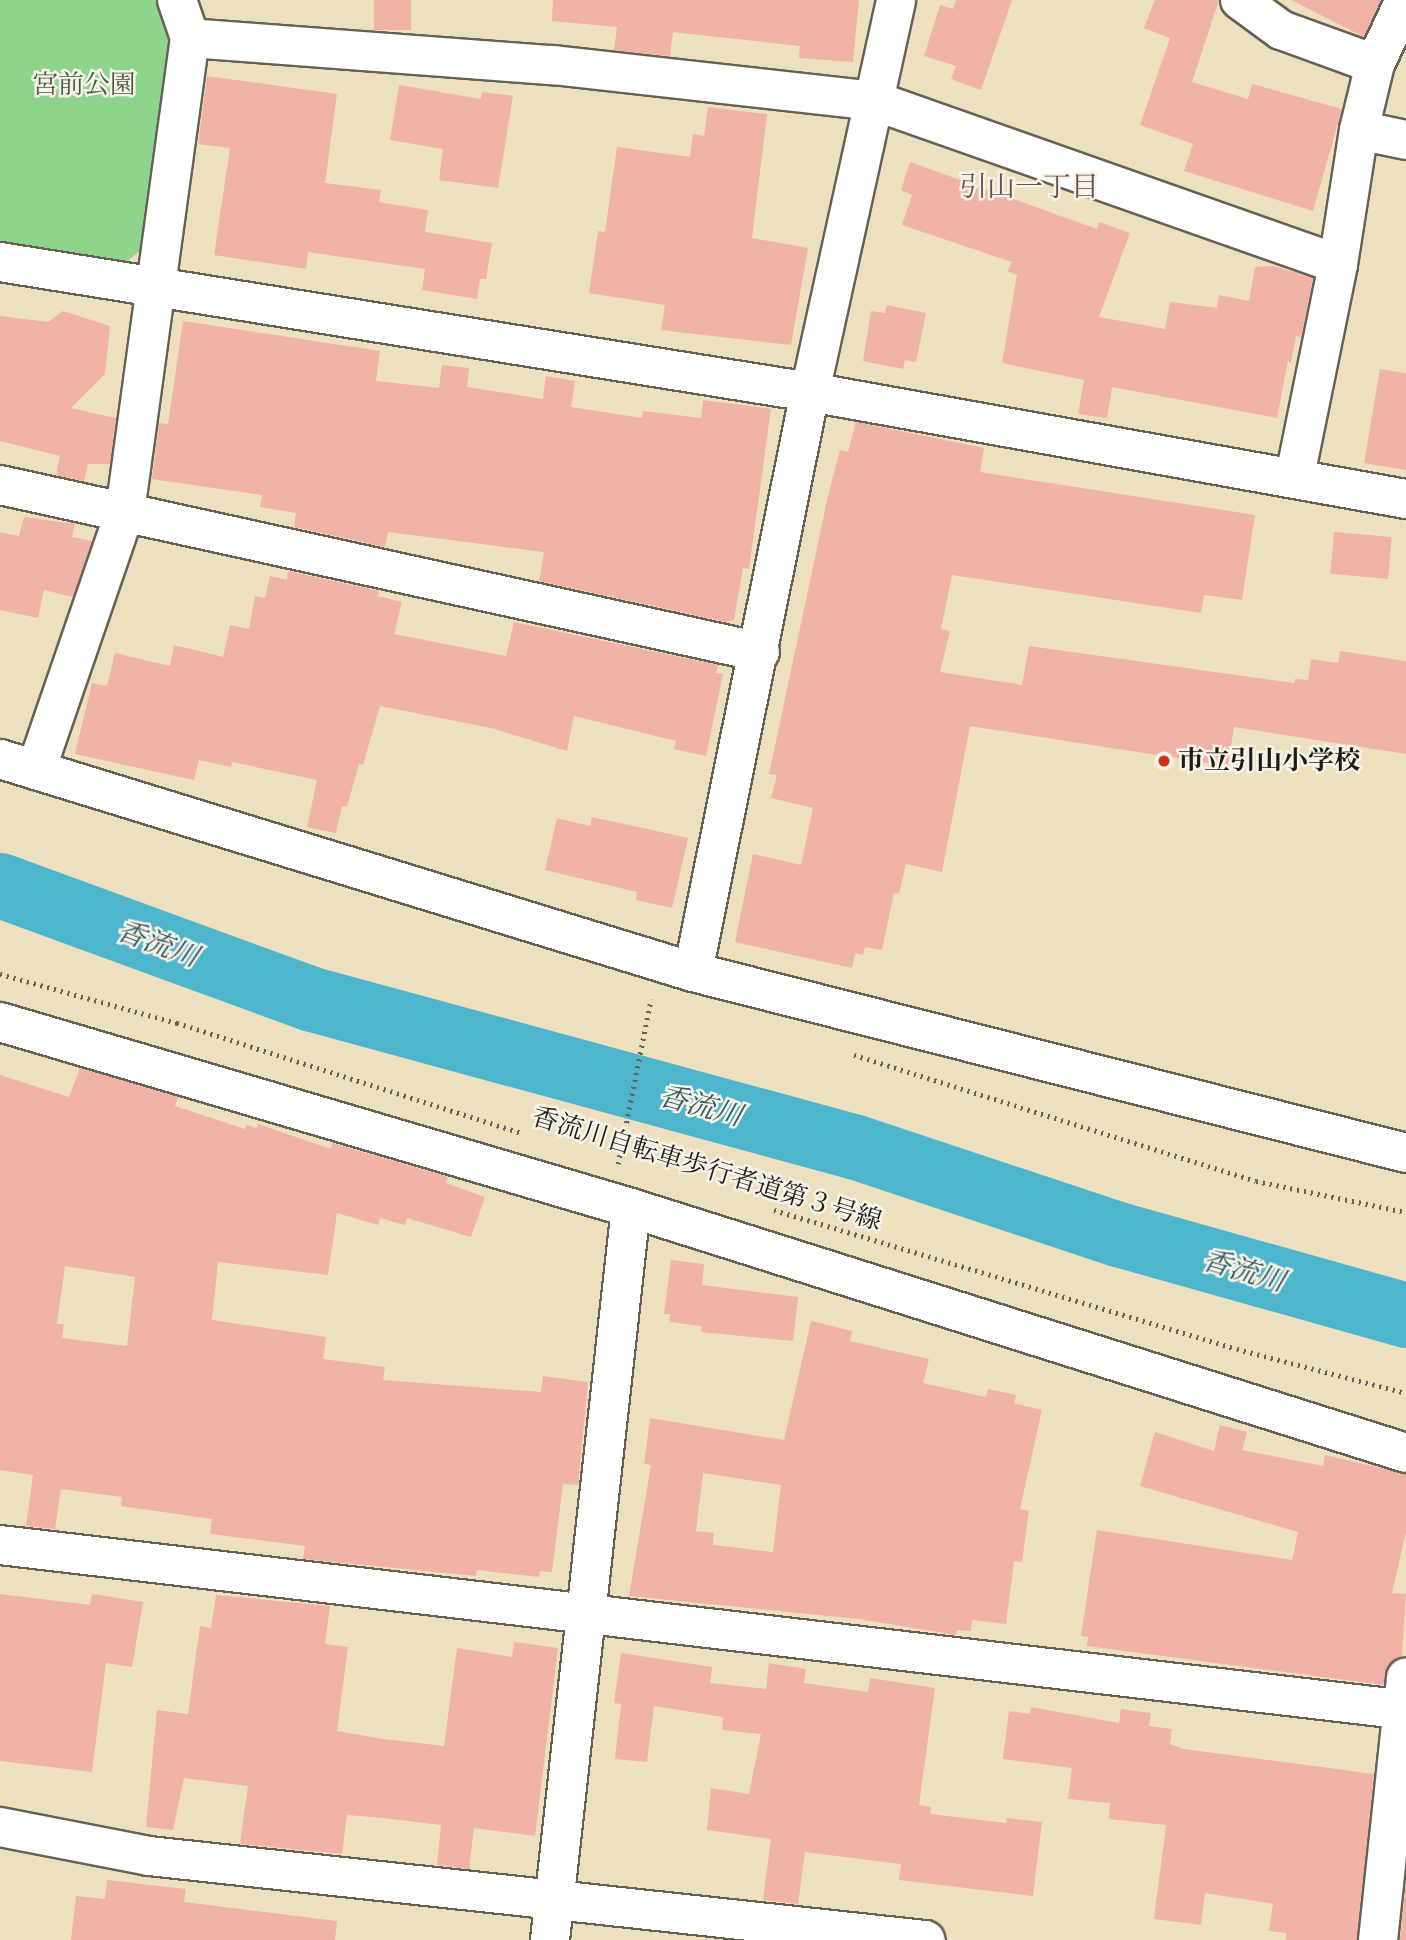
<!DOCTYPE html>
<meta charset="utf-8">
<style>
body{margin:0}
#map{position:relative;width:1406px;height:1940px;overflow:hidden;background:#ede0bf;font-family:"EB Garamond","Noto Serif JP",serif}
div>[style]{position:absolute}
.green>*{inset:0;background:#8ed48d}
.river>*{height:65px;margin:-32.5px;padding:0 32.5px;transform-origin:32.5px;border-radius:32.5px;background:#4db5cc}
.building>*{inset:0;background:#f1b2a7;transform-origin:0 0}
.path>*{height:4.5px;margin-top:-2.25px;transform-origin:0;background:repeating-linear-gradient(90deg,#656155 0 2px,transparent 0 7px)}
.roads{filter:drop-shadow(2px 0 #656155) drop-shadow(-2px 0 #656155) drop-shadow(0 2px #656155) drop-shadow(0 -2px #656155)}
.minor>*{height:38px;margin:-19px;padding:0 19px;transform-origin:19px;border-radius:19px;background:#fff}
.dots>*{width:19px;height:19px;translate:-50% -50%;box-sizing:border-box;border:4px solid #f7f3e8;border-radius:50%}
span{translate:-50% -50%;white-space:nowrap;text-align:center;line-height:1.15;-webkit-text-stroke:5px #f7f3e8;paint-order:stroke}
.park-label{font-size:26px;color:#445c44}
.poi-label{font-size:26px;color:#1c1c1c;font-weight:700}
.left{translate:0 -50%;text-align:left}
.street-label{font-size:26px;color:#1c1c1c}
.neighbourhood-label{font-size:28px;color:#67504d}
.water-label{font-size:28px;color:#305962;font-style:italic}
</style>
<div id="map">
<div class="green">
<i style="clip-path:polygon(0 0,159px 0,174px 43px,145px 247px,126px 262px,0 242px)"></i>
</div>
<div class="river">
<i style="left:0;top:885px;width:332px;rotate:20.1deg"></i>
<i style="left:312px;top:999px;width:564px;rotate:15.22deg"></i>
<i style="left:856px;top:1147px;width:276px;rotate:18.4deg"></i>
<i style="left:1118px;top:1234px;width:299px;rotate:15.7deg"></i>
</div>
<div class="building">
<i style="left:374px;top:0;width:37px;height:30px"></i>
<i style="clip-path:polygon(553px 0,859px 0,853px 62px,799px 58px,800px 46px,673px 32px,670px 56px,614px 50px,617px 27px,552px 21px)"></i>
<i style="clip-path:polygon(956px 0,1012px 0,981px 90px,951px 79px,956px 66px,924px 56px,940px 5px,953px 9px)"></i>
<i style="clip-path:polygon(1155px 0,1219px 0,1192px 82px,1248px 99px,1252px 84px,1342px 109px,1313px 211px,1184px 171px,1193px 144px,1140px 125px,1170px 38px,1144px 28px)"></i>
<i style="clip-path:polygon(1291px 0,1381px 0,1364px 37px)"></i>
<i style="clip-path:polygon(207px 76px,337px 94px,325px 183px,381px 190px,379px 202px,428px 210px,425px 232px,492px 243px,486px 279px,480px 279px,477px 299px,422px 290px,425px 269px,308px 252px,306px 269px,214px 255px,230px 148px,198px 144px)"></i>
<i style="clip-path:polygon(399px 85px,481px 99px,482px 92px,513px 96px,498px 188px,439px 180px,443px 149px,390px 140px)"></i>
<i style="clip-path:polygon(708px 107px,767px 114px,752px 238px,808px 248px,791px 345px,661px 330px,665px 305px,589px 293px,598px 231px,605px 232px,617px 147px,690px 157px,693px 134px,704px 136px)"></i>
<i style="clip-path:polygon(910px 162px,1097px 229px,1099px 222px,1130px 233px,1099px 317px,1165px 329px,1170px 302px,1217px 308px,1219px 295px,1249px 301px,1255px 267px,1274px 266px,1313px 278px,1301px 337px,1296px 336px,1291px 363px,1288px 361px,1277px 418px,1112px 387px,1107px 418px,1078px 414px,1084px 380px,1002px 363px,1017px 275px,1008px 271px,1012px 262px,902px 225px,912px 195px,901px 190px)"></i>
<i style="clip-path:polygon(887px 305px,926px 313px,916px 362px,905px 360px,903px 369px,863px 361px,871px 311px,885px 313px)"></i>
<i style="clip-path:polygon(63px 311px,110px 326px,105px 374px,71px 408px,116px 418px,110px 464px,88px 464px,84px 481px,56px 475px,60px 456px,0 441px,0 316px,48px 322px)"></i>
<i style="clip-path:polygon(183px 321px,380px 351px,376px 381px,439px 388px,442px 365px,469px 368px,467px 387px,543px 399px,546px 376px,575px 381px,571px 407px,642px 418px,643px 411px,701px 418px,703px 400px,771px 409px,749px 569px,743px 568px,734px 620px,726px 622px,539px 581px,544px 552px,388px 532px,385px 547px,294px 527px,296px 513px,260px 507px,262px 495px,152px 479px,159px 423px,168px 424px)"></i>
<i style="clip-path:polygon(1380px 369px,1406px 373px,1406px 470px,1364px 463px)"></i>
<i style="clip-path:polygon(856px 422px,984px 448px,980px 472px,1255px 515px,1242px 600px,1204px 595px,1201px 613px,952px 575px,941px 629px,950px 631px,940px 672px,1022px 685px,1029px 646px,1294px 683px,1295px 679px,1308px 680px,1311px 659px,1338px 663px,1340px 651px,1406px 661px,1406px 754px,1234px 727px,1228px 766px,970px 726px,942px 872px,906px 864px,899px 894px,894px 893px,882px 950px,865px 947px,863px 955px,855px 953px,852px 968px,735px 942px,753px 854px,801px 865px,813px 808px,771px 798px,777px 775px,769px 774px,828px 496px,840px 450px,848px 452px)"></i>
<i style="clip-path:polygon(24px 517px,75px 524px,72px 537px,92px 541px,73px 597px,44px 590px,38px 618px,0 610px,0 532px,19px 536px)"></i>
<i style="left:1334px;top:532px;width:58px;height:42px;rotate:5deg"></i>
<i style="clip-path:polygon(288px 571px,379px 591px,378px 596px,402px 602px,394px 634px,506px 656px,514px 622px,718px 665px,716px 673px,723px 674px,706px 756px,674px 749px,676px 741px,574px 716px,567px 751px,491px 728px,380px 706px,363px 765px,359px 764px,347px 807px,342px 806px,336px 833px,307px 827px,317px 780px,232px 762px,231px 767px,199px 760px,194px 780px,75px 754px,92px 683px,107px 686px,115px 653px,170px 666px,174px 645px,223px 657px,230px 625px,249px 629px,255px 596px,265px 598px,270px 576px,287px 580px)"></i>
<i style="clip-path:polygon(592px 817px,688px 838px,672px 908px,636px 900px,637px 892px,545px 870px,557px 818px,590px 826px)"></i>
<i style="clip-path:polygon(evenodd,80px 1068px,178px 1097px,175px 1106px,245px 1129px,247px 1125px,257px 1128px,258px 1124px,331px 1149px,332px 1143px,448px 1177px,446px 1183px,485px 1197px,471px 1237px,407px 1218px,405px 1225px,380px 1218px,378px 1225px,337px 1213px,328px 1275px,218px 1262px,212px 1320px,326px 1337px,323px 1359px,385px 1367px,383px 1380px,541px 1392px,543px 1376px,588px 1382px,578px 1485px,563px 1484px,552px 1572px,540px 1571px,539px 1577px,477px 1570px,476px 1576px,303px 1559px,305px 1546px,210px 1534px,212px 1519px,121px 1506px,122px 1497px,61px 1489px,55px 1529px,26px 1526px,33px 1475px,0 1470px,0 1075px,69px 1097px,80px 1068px,65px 1266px,135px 1277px,127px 1346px,62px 1338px,64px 1324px,57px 1324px,65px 1266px)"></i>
<i style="clip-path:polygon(671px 1260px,704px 1264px,702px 1285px,798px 1297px,793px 1341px,701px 1332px,702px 1326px,670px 1322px,670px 1314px,664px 1314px)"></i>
<i style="clip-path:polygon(evenodd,811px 1321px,852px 1331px,850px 1341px,929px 1359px,923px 1383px,986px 1397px,988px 1389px,1016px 1395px,1014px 1403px,1042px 1410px,1020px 1509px,1029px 1511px,1022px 1562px,1014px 1561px,1006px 1624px,972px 1620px,971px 1631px,957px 1630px,956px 1635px,858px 1619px,629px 1596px,651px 1465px,644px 1464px,650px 1418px,784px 1440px,811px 1321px,703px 1473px,781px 1485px,773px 1552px,713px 1545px,714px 1533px,696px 1531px,703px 1473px)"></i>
<i style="clip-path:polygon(1220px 1425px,1247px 1432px,1242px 1450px,1323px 1466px,1325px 1455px,1406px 1474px,1406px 1532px,1392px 1593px,1406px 1594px,1402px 1656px,1388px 1665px,1383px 1685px,1087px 1646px,1088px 1637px,1081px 1636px,1097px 1530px,1292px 1560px,1298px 1532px,1140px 1486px,1155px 1432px,1214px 1451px)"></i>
<i style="clip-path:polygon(0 1594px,90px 1605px,92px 1594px,143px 1602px,132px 1667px,106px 1663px,92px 1772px,0 1761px)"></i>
<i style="clip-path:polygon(216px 1595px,330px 1606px,325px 1644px,348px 1647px,337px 1731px,383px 1739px,444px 1746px,457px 1648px,512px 1657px,514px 1642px,558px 1648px,535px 1836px,474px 1828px,469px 1869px,437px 1865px,441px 1825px,383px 1818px,347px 1815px,342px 1854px,240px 1844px,248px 1786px,184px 1778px,173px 1830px,146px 1827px,157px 1710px,188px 1714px,200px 1626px,211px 1628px)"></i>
<i style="clip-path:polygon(621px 1653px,712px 1667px,710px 1683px,766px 1689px,769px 1663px,806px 1669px,804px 1683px,868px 1692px,870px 1678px,935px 1688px,919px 1805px,931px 1807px,930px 1814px,1006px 1823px,1007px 1818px,1042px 1822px,1033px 1896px,899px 1880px,901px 1864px,805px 1852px,798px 1904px,763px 1900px,771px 1839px,707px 1830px,711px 1788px,749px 1794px,761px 1734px,722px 1730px,723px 1717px,654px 1706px,647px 1762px,615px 1759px,621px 1704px,614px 1703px)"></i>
<i style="clip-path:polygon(1031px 1707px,1119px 1723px,1121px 1709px,1151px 1713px,1149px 1726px,1172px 1729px,1170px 1744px,1184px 1749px,1374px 1774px,1357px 1940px,1286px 1940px,1286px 1933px,1269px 1931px,1273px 1904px,1205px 1893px,1201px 1925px,1154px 1919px,1166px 1825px,1109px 1819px,1110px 1803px,1068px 1799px,1072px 1768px,1003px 1759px,1009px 1711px,1030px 1714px)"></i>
<i style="clip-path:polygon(107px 1880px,186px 1889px,184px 1902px,337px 1921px,335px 1940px,71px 1940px,76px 1896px,105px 1899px)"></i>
<i style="clip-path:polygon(1406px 1884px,1406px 1940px,1400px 1940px)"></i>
</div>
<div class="path">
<i style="left:0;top:974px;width:184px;rotate:15.5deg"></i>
<i style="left:177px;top:1023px;width:361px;rotate:17.7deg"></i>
<i style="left:854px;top:1055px;width:421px;rotate:17.4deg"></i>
<i style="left:1256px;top:1181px;width:153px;rotate:11.7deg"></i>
<i style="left:618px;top:1164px;width:168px;rotate:-78.7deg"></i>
<i style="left:774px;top:1210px;width:483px;rotate:16.7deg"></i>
<i style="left:1237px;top:1349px;width:175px;rotate:14.6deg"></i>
</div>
<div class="roads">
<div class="minor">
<i style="left:1240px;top:0;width:51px;rotate:36.2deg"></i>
<i style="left:1281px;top:30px;width:100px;rotate:19.9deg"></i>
<i style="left:190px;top:38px;width:364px;rotate:4.3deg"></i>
<i style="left:553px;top:65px;width:324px;rotate:6.4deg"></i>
<i style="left:875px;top:101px;width:491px;rotate:19.4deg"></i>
<i style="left:1359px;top:130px;width:48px;rotate:12deg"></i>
<i style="left:0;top:262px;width:820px;rotate:9.12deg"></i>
<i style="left:810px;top:392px;width:606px;rotate:10.18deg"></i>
<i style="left:1295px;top:476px;width:216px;rotate:-78.5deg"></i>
<i style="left:1338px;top:264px;width:136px;rotate:-81.1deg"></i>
<i style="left:1359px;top:130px;width:68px;rotate:-76.4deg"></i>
<i style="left:1375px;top:64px;width:71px;rotate:-64.9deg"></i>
<i style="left:0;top:485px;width:778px;rotate:12.39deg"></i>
<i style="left:0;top:759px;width:725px;rotate:17.09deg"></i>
<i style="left:693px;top:972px;width:736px;rotate:14.24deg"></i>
<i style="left:36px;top:770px;width:273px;rotate:-71deg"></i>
<i style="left:125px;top:512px;width:478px;rotate:-82.2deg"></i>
<i style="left:190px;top:38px;width:40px;rotate:-108.9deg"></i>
<i style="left:693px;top:972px;width:592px;rotate:-78.6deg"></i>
<i style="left:810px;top:392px;width:401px;rotate:-77.6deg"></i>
<i style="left:0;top:1022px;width:658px;rotate:16.42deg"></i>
<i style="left:631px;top:1208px;width:813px;rotate:17.54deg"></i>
<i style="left:0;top:1545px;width:1416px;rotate:6.69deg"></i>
<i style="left:0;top:1827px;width:152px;rotate:11deg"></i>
<i style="left:149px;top:1856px;width:781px;rotate:6.18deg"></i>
<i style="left:550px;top:1940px;width:736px;rotate:-83.69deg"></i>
<i style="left:1378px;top:1940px;width:264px;rotate:-83.9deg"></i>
</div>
</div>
<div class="dots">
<i style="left:1164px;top:761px;background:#c8321e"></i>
</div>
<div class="park-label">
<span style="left:84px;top:85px">宮前公園</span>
</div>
<div class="poi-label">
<span class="left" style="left:1178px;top:761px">市立引山小学校</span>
</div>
<div class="street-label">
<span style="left:707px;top:1169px;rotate:17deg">香流川自転車歩行者道第３号線</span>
</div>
<div class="neighbourhood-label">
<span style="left:1029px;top:186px">引山一丁目</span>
</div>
<div class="water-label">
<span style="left:158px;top:943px;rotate:20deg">香流川</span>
<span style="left:701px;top:1105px;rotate:15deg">香流川</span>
<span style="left:1244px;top:1270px;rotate:16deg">香流川</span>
</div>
</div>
